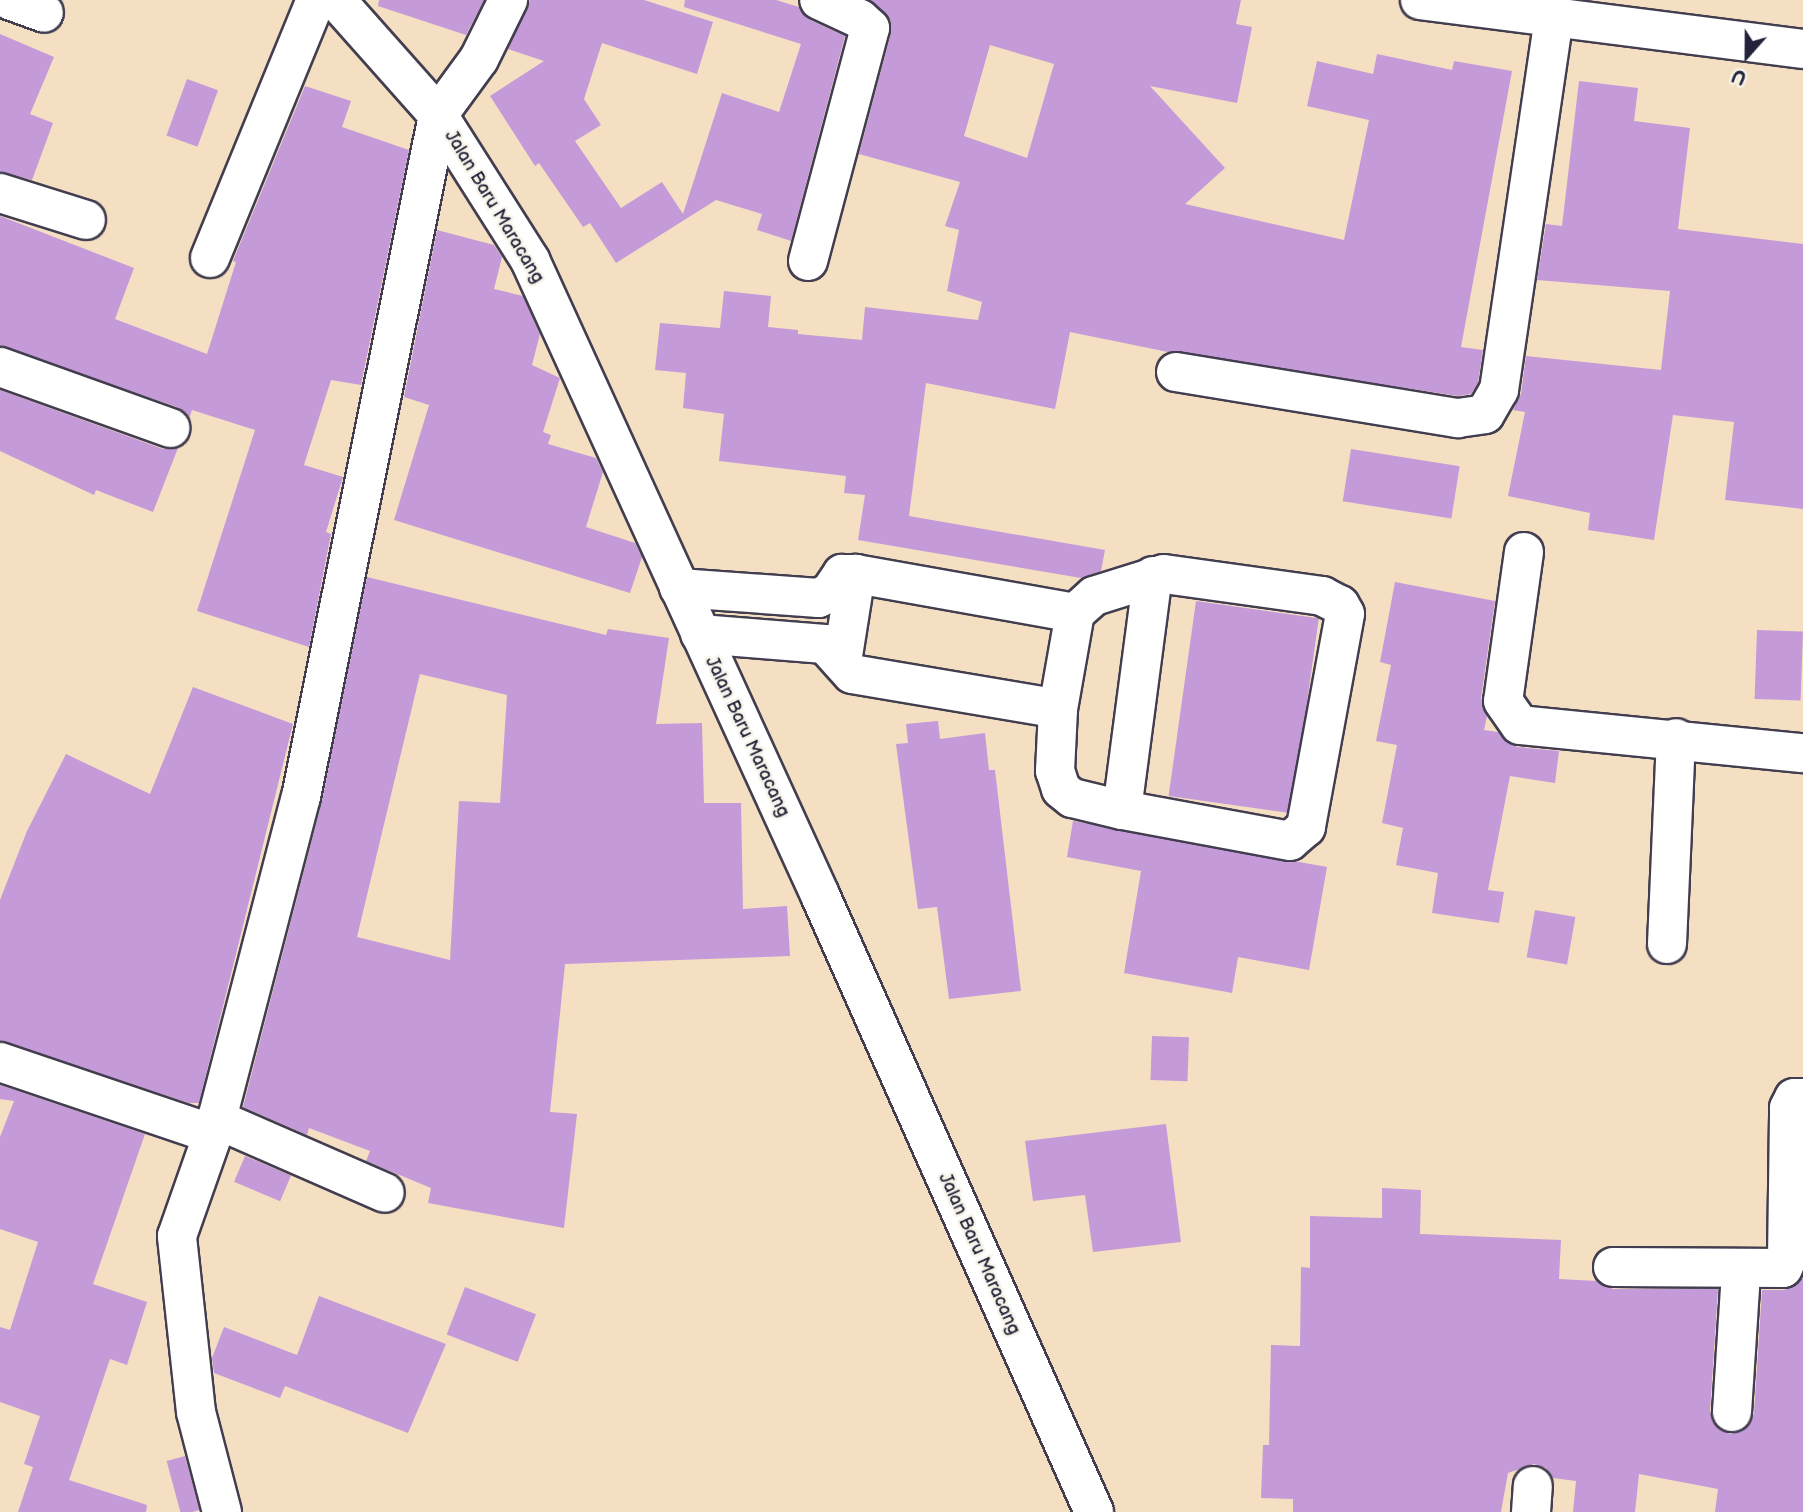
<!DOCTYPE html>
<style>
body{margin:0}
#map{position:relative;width:1803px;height:1512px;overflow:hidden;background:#f4dfc3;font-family:"Balsamiq Sans",sans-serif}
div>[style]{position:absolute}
.building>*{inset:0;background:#c49bd8;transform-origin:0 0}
.roads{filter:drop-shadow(2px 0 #423e4f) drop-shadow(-2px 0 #423e4f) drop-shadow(0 2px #423e4f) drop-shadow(0 -2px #423e4f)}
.minor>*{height:38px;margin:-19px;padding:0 19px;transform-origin:19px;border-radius:19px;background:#fff}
span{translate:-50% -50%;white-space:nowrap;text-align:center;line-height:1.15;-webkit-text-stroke:5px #f7f3e8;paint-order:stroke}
.street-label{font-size:18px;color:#22223b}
.north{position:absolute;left:1712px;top:21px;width:70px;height:70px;-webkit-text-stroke:5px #f7f3e8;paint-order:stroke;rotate:201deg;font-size:19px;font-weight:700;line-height:28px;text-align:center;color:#22223b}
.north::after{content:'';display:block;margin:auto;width:24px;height:32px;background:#22223b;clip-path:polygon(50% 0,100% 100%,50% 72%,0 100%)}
</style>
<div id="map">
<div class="building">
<i style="clip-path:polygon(379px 0,484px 0,466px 35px,378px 6px)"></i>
<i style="clip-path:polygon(530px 0,644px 0,713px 22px,697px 74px,602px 43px,584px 99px,601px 125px,575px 141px,621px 208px,662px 182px,683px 214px,722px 93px,779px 112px,801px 44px,684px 7px,685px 0,776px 0,799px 7px,810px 20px,845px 36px,791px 241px,757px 230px,762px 214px,716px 200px,616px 263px,590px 223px,583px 227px,539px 163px,535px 166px,490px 96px,544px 61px,508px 49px)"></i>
<i style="clip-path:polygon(evenodd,871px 0,1241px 0,1236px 24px,1252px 27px,1237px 103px,1150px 86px,1225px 168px,1185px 204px,1344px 240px,1369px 120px,1307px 106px,1317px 61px,1373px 74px,1377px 54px,1452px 70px,1454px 61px,1512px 71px,1461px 347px,1483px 350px,1478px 383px,1471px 394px,1458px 396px,1168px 352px,1070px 332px,1055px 409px,926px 383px,909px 516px,1105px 550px,1101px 571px,1081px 578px,858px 540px,865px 495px,844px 493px,846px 476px,719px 461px,724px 414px,683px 408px,686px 373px,655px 370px,660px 323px,720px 328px,724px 291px,771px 296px,768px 327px,798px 330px,798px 334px,862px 340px,865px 307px,978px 320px,982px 302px,947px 291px,959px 230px,945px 226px,960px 182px,859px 154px,891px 33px,891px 21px,871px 0,990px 45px,1054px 64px,1027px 158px,964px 136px,990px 45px)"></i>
<i style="clip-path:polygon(0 34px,54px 57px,30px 114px,53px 123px,32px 180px,0 172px)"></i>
<i style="left:187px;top:79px;width:33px;height:60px;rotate:20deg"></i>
<i style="clip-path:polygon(1579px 81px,1638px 88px,1634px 121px,1690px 128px,1678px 229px,1803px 244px,1803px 509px,1725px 500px,1734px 422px,1673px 415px,1654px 540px,1588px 530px,1590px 513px,1508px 496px,1525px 412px,1513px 410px,1521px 394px,1526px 356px,1661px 370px,1670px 291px,1537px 280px,1546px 224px,1562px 226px)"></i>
<i style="clip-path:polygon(305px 86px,351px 101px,342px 127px,409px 150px,361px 385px,331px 380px,304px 465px,343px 477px,326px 532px,331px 534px,309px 647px,197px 611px,255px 430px,192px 410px,189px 419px,177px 407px,0 346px,0 216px,134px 268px,115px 319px,207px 354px,236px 262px,233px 261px)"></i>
<i style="clip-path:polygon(437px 230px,494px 245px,502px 257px,494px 289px,523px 296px,540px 334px,532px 365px,560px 378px,543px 432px,551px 435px,548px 444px,596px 458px,603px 472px,586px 527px,635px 543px,642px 557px,630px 593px,394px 520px,429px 405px,404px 397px)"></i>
<i style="clip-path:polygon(0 390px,163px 449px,178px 448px,153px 512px,96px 490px,94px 495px,0 451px)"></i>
<i style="left:1351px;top:449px;width:110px;height:53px;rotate:9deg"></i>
<i style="clip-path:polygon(evenodd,367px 577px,606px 635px,608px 629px,669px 638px,656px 724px,702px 723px,704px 803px,741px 803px,743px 909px,787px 906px,790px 956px,565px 964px,550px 1112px,577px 1114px,564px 1228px,428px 1203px,431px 1188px,366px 1161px,370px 1151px,309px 1128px,307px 1135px,243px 1107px,322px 801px,367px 577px,420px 674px,507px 695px,500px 803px,459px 801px,450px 960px,357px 937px,420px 674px)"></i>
<i style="clip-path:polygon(1395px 582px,1495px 601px,1481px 698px,1487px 716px,1484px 730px,1498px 732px,1517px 747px,1559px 751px,1555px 783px,1510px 776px,1488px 890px,1504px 892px,1499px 923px,1432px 913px,1438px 873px,1396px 865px,1403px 828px,1382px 823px,1397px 745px,1376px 741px,1391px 665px,1380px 662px)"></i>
<i style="left:1196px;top:601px;width:124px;height:197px;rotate:8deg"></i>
<i style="left:1757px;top:630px;width:46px;height:69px;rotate:2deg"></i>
<i style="clip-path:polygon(193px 687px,293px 724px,199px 1103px,189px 1103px,0 1041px,0 900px,27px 831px,66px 754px,150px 794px)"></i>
<i style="clip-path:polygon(938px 721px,940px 739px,985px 733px,989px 770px,995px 770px,1021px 991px,949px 999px,937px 907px,918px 909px,896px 744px,908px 743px,906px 724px)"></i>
<i style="clip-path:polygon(1073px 821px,1327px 867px,1309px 970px,1238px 957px,1232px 993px,1124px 973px,1141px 871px,1067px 857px)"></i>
<i style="left:1535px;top:910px;width:41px;height:48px;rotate:10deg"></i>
<i style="left:1152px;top:1036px;width:37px;height:44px;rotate:2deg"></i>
<i style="clip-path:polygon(0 1085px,145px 1134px,93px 1284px,147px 1302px,127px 1365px,110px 1359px,69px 1480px,147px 1505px,146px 1512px,18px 1512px,33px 1467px,24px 1464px,40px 1416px,0 1402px,0 1327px,10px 1330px,38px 1242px,0 1229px,0 1137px,14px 1101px,0 1099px)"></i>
<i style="clip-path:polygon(1166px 1124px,1181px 1242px,1093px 1252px,1085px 1195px,1033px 1201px,1025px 1141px)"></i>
<i style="left:245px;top:1156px;width:50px;height:28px;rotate:23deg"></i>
<i style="clip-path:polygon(1382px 1188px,1421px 1190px,1420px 1234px,1561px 1240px,1559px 1279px,1597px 1281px,1613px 1289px,1718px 1289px,1710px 1411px,1713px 1422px,1730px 1434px,1742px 1431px,1754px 1414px,1762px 1290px,1784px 1290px,1803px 1278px,1803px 1512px,1715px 1512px,1718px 1489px,1639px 1474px,1635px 1512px,1573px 1512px,1576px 1481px,1553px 1478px,1546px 1468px,1534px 1464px,1508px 1473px,1501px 1512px,1293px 1512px,1293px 1499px,1261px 1498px,1263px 1445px,1269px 1445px,1271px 1345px,1300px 1346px,1301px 1267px,1310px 1268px,1310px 1216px,1382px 1218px)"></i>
<i style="left:465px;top:1287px;width:76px;height:51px;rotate:21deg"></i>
<i style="clip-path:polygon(319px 1296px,446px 1344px,408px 1433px,285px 1386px,280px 1398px,214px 1373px,212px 1358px,224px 1327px,297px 1355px)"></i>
<i style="left:185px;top:1456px;width:56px;height:19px;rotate:75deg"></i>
</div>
<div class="roads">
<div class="minor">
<i style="left:9px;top:0;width:37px;rotate:20deg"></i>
<i style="left:336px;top:0;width:154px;rotate:48.4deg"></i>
<i style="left:438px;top:115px;width:172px;rotate:57.6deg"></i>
<i style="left:530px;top:260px;width:698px;rotate:65.45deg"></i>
<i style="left:820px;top:895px;width:675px;rotate:66.05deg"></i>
<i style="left:1420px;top:0;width:386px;rotate:7.3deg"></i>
<i style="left:0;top:193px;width:90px;rotate:17.4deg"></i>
<i style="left:210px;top:258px;width:279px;rotate:-67.7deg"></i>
<i style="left:808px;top:261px;width:241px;rotate:-75.1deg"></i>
<i style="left:870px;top:28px;width:13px;rotate:-138deg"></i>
<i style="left:860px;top:19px;width:45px;rotate:-155.1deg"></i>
<i style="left:0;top:367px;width:181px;rotate:19.7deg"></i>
<i style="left:1176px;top:372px;width:286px;rotate:9.3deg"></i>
<i style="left:1458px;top:418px;width:27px;rotate:-8deg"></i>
<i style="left:1485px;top:414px;width:28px;rotate:-60deg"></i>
<i style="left:1499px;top:390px;width:375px;rotate:-81.6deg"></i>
<i style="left:1524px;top:552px;width:150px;rotate:98deg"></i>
<i style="left:1503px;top:701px;width:29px;rotate:55deg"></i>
<i style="left:1520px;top:725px;width:284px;rotate:5.7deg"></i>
<i style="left:1164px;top:574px;width:160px;rotate:7.9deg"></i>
<i style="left:1322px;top:596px;width:20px;rotate:27deg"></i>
<i style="left:1340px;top:605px;width:10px;rotate:61deg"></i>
<i style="left:1345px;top:614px;width:217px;rotate:100.4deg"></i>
<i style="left:1306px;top:827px;width:21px;rotate:139deg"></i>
<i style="left:1290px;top:841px;width:171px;rotate:-169.5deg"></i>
<i style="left:1122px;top:810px;width:51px;rotate:-166.5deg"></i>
<i style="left:1072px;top:798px;width:14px;rotate:-141deg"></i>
<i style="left:1061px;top:789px;width:19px;rotate:-108deg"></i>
<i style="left:1055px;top:771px;width:62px;rotate:-87.2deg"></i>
<i style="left:1058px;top:709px;width:97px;rotate:-80deg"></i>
<i style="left:1075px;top:613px;width:25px;rotate:-42deg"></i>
<i style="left:1094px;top:596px;width:73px;rotate:-17.4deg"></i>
<i style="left:679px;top:588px;width:140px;rotate:4.1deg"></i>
<i style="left:819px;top:598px;width:13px;rotate:-29deg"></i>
<i style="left:830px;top:592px;width:22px;rotate:-56deg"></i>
<i style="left:842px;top:574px;width:14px"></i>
<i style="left:856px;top:574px;width:222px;rotate:10.1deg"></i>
<i style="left:700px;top:634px;width:125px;rotate:4.6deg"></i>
<i style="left:825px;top:644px;width:40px;rotate:48deg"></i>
<i style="left:852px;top:674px;width:209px;rotate:9.6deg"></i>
<i style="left:842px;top:662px;width:89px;rotate:-81deg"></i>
<i style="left:1122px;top:810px;width:236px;rotate:-82.5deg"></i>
<i style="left:1667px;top:944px;width:206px;rotate:-87.5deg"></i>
<i style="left:0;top:1062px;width:225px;rotate:18.7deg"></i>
<i style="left:216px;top:1119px;width:184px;rotate:23.6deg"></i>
<i style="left:1613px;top:1267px;width:170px;rotate:0.3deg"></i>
<i style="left:1783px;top:1268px;width:10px;rotate:-66deg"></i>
<i style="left:1787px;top:1259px;width:151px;rotate:-89.2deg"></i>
<i style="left:1789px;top:1108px;width:11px;rotate:-63deg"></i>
<i style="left:1794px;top:1098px;width:9px"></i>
<i style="left:1732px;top:1412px;width:141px;rotate:-86.3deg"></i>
<i style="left:222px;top:1512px;width:103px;rotate:-104.6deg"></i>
<i style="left:196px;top:1412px;width:177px;rotate:-96.2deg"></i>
<i style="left:177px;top:1236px;width:108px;rotate:-70.6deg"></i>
<i style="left:213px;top:1134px;width:348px;rotate:-75.4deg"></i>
<i style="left:301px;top:797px;width:696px;rotate:-78.64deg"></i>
<i style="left:438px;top:115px;width:69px;rotate:-53.8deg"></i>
<i style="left:479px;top:59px;width:66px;rotate:-63.8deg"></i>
<i style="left:1531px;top:1512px;width:26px;rotate:-86deg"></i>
</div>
</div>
<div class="street-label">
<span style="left:494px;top:207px;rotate:59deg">Jalan Baru Maracang</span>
<span style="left:747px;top:737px;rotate:65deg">Jalan Baru Maracang</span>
<span style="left:979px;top:1254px;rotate:66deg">Jalan Baru Maracang</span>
</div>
<div class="north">U</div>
</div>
